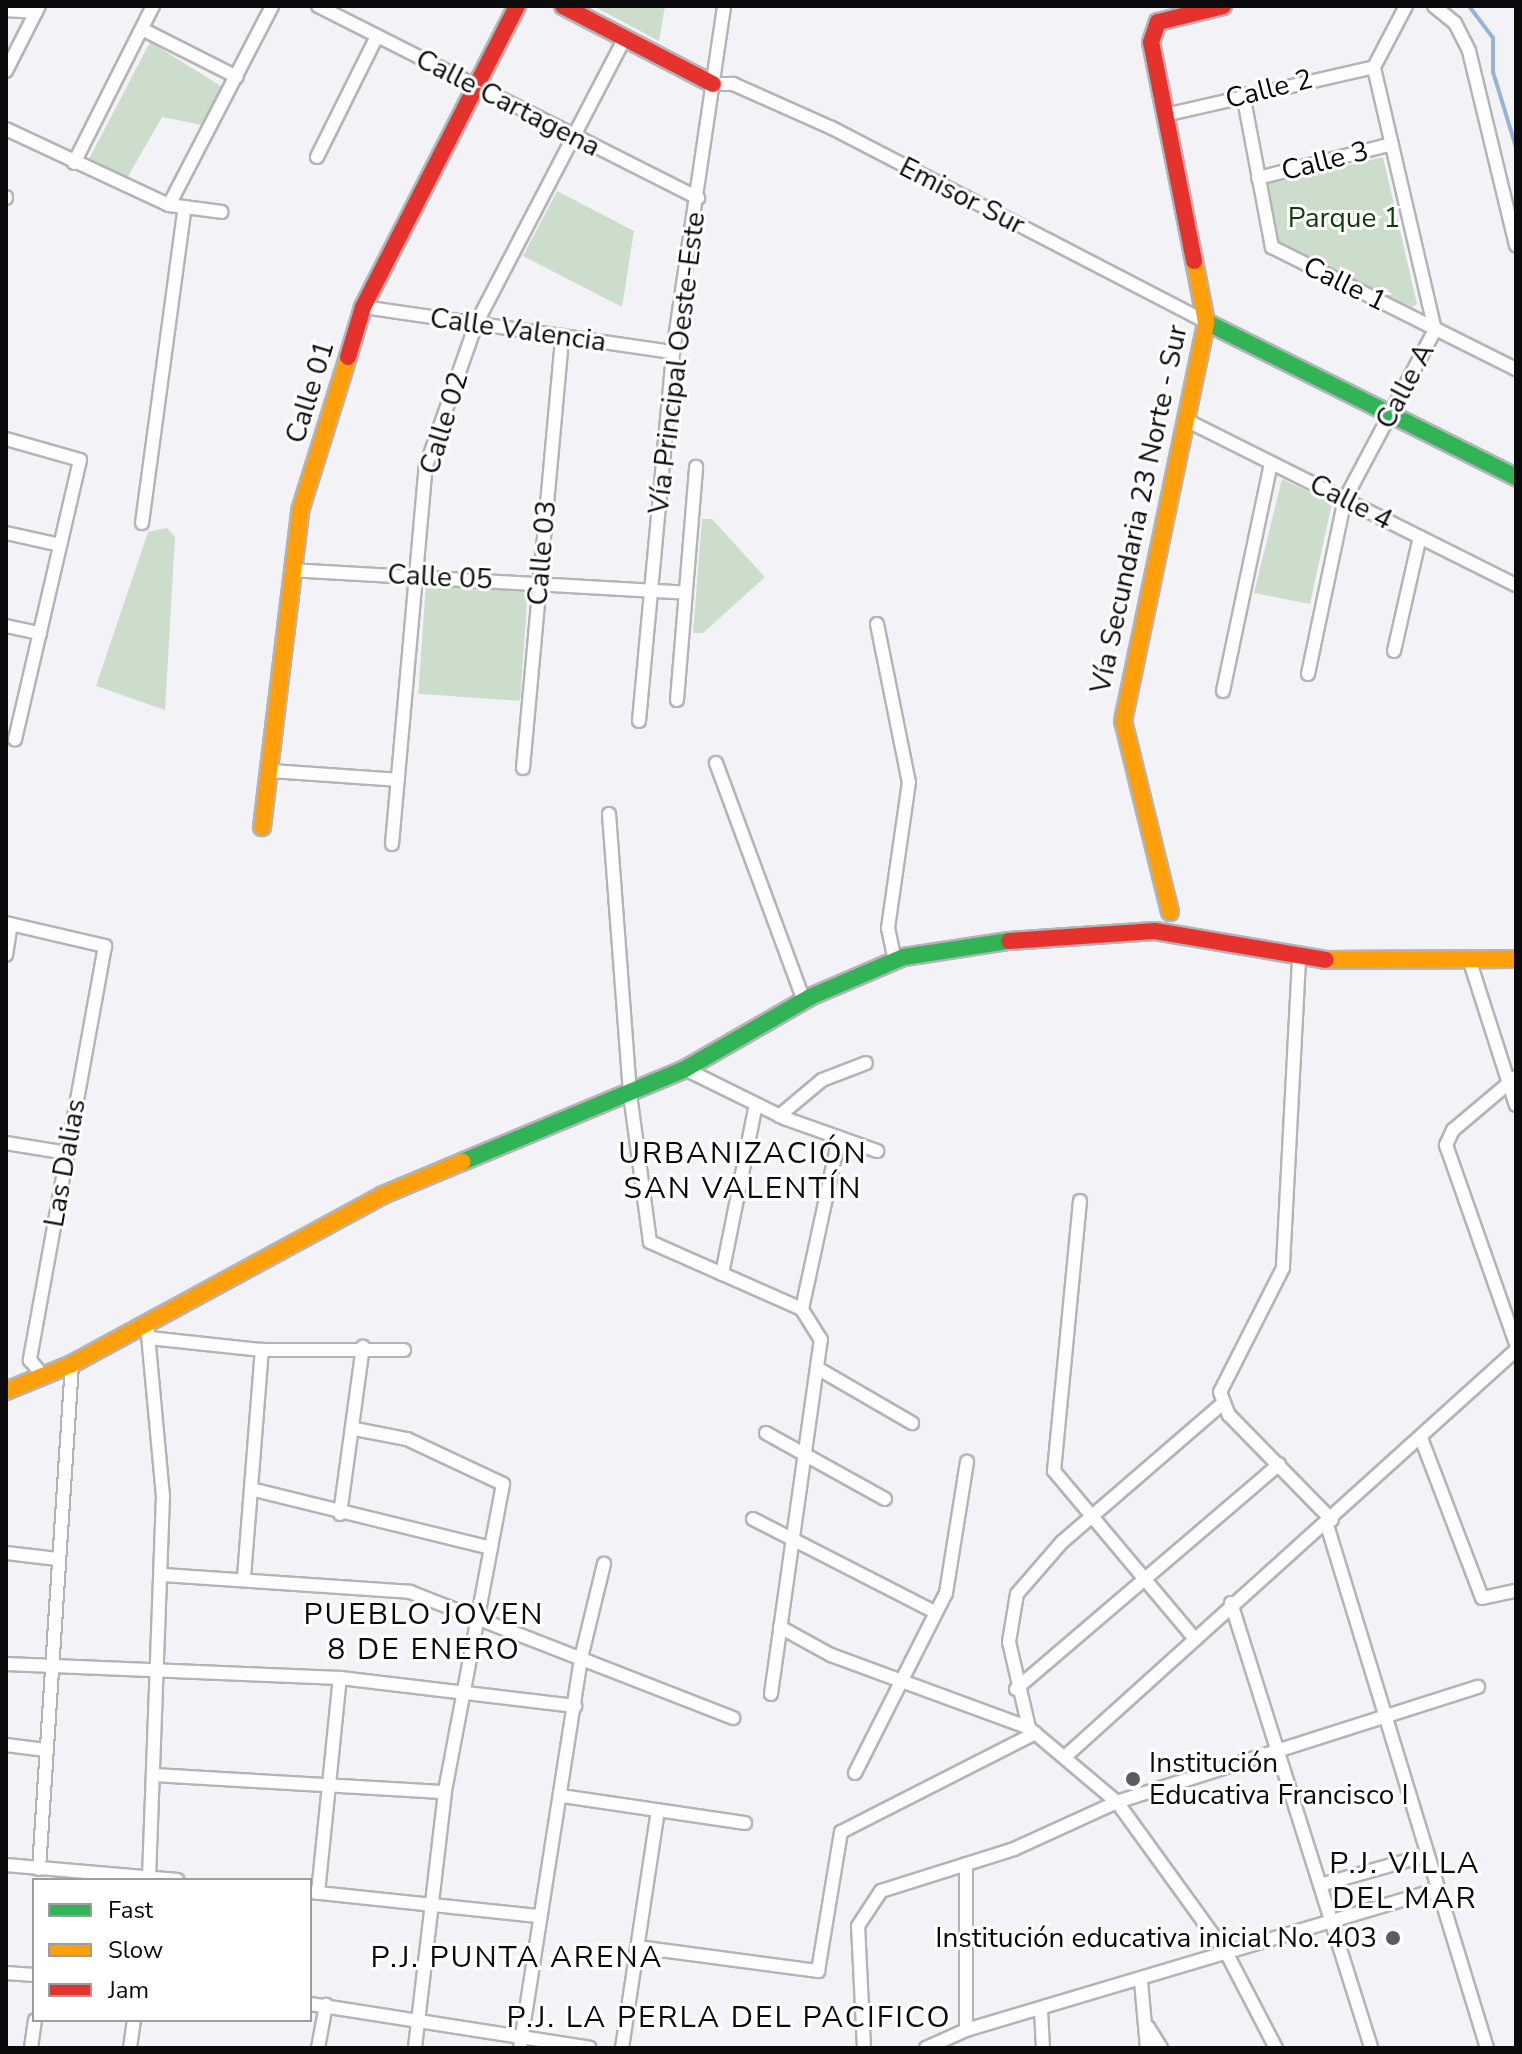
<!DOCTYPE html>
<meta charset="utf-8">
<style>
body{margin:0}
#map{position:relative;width:1522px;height:2054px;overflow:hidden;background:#f2f2f7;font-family:"Nunito Sans",sans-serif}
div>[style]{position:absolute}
.green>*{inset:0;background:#ccdecb;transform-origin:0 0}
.stream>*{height:4px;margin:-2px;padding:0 2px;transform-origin:2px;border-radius:2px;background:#98b3d9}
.roads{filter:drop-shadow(2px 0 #b4b4b7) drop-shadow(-2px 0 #b4b4b7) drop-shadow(0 2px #b4b4b7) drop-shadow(0 -2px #b4b4b7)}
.street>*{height:12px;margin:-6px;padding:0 6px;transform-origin:6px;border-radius:6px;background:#fdfdfe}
.fast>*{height:16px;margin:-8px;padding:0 8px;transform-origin:8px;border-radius:8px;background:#30b455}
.slow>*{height:16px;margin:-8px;padding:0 8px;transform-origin:8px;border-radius:8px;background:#ff9f0a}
.jam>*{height:16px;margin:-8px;padding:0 8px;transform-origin:8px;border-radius:8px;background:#e5322d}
.dots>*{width:22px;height:22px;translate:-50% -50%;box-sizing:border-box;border:4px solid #fff;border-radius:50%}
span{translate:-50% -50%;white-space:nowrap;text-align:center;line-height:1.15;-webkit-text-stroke:6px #fff;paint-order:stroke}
.street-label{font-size:28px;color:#0b0b0e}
.park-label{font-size:28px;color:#113e08}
.poi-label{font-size:28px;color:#0b0b0e}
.left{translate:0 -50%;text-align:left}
.right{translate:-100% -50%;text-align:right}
.neighbourhood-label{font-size:30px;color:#0b0b0e;letter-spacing:2px}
.frame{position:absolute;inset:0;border:8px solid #0b0b0e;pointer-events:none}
.legend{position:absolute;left:32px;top:1878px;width:280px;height:144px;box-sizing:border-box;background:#fff;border:2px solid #9d9d9f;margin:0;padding:10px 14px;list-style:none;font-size:24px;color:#0b0b0e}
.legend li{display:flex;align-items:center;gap:16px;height:40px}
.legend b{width:40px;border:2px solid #9d9d9f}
</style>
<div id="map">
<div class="green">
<i style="clip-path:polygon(593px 6px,665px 6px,659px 41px)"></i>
<i style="clip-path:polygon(150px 42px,224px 88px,202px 125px,162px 117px,127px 178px,89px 159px)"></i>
<i style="clip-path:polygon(1383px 157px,1417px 304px,1410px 309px,1279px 244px,1268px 184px)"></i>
<i style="clip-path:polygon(557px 191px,634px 231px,622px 307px,523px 256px)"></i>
<i style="clip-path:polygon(1282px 479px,1332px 503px,1310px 604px,1254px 593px)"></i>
<i style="clip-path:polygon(702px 519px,712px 519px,765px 577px,703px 633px,693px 633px)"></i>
<i style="clip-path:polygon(167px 528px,175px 537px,165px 710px,96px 686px,148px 532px)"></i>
<i style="left:426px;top:584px;width:102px;height:110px;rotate:4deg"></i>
</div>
<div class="stream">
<i style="left:1469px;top:6px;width:40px;rotate:53deg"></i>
<i style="left:1493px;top:38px;width:34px;rotate:90deg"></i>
<i style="left:1493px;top:72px;width:78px;rotate:73deg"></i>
</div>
<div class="roads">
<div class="street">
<i style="left:318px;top:6px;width:426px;rotate:26.8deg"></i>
<i style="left:1434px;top:6px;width:27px;rotate:39deg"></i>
<i style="left:1455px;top:23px;width:31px;rotate:63deg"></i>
<i style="left:1469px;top:51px;width:200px;rotate:76.4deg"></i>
<i style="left:6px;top:10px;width:30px;rotate:4deg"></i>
<i style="left:142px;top:29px;width:106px;rotate:26.8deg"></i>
<i style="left:6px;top:71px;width:73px;rotate:-63.1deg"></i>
<i style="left:713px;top:84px;width:20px"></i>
<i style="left:733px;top:84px;width:108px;rotate:24deg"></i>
<i style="left:832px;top:128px;width:421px;rotate:27.4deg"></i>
<i style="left:1243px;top:94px;width:156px;rotate:79.3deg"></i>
<i style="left:1272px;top:247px;width:273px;rotate:26.6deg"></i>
<i style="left:1165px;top:115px;width:214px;rotate:-12.9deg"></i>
<i style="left:6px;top:129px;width:180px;rotate:25deg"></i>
<i style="left:169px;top:205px;width:53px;rotate:7.5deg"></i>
<i style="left:317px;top:157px;width:135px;rotate:-63.6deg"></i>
<i style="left:74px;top:163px;width:176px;rotate:-63.3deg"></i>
<i style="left:1258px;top:178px;width:138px;rotate:-14.2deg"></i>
<i style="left:6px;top:198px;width:1px;rotate:-90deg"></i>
<i style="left:169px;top:205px;width:224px;rotate:-62.6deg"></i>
<i style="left:363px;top:307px;width:313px;rotate:8.3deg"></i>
<i style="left:1186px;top:420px;width:369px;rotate:26.6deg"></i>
<i style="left:6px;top:439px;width:77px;rotate:15.8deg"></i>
<i style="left:80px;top:460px;width:287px;rotate:103.1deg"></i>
<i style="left:142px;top:523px;width:319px;rotate:-82.3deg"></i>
<i style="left:6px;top:533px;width:55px;rotate:12.5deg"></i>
<i style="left:291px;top:570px;width:395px;rotate:3.3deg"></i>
<i style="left:877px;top:624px;width:161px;rotate:78.6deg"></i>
<i style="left:909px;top:782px;width:148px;rotate:98.2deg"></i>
<i style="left:888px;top:928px;width:34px;rotate:78deg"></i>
<i style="left:6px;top:626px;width:35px;rotate:12deg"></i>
<i style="left:1394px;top:651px;width:117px;rotate:-77.2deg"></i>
<i style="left:1308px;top:674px;width:179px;rotate:-78.1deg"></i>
<i style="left:1345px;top:499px;width:191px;rotate:-62deg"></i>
<i style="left:1435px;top:330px;width:270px;rotate:-103.1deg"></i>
<i style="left:1374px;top:67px;width:69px;rotate:-62.3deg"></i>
<i style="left:1223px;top:691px;width:233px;rotate:-78.1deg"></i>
<i style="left:677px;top:700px;width:234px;rotate:-85.3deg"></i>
<i style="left:639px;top:721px;width:371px;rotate:-84.7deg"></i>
<i style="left:673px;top:352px;width:350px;rotate:-81.6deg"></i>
<i style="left:716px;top:763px;width:254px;rotate:69.7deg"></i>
<i style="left:523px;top:768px;width:433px;rotate:-84.8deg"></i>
<i style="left:270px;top:771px;width:128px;rotate:4deg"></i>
<i style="left:609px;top:814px;width:281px;rotate:85.7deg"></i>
<i style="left:630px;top:1094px;width:149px;rotate:82.3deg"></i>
<i style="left:650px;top:1242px;width:166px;rotate:23.8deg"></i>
<i style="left:392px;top:844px;width:380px;rotate:-84.9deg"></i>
<i style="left:426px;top:466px;width:151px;rotate:-70.6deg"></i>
<i style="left:476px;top:324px;width:320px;rotate:-62.5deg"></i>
<i style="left:6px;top:923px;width:102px;rotate:13.1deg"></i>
<i style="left:105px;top:946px;width:421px;rotate:100.3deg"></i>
<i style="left:30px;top:1360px;width:21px;rotate:51deg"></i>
<i style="left:6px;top:955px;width:31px;rotate:-81deg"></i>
<i style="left:1299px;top:960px;width:308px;rotate:93deg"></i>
<i style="left:1283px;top:1268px;width:139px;rotate:116.9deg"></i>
<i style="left:1220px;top:1392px;width:25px;rotate:69deg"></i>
<i style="left:1229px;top:1415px;width:147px;rotate:45.6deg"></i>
<i style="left:1470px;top:962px;width:150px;rotate:72.2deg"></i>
<i style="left:685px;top:1069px;width:110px;rotate:26.3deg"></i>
<i style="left:784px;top:1118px;width:99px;rotate:19.5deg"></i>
<i style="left:1516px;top:1077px;width:82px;rotate:139.9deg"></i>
<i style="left:1453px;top:1130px;width:17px;rotate:115deg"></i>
<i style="left:1446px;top:1145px;width:211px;rotate:70.6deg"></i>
<i style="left:779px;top:1116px;width:56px;rotate:-39.9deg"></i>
<i style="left:822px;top:1080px;width:47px;rotate:-21.1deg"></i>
<i style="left:6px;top:1143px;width:62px;rotate:9.3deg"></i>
<i style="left:1080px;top:1201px;width:271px;rotate:95.5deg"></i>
<i style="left:1054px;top:1471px;width:218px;rotate:50deg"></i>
<i style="left:722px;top:1274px;width:173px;rotate:-78.7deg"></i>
<i style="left:147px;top:1324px;width:173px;rotate:84.7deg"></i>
<i style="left:163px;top:1496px;width:384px;rotate:92.1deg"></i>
<i style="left:149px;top:1338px;width:114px;rotate:6.1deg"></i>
<i style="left:262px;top:1350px;width:142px"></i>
<i style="left:817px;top:1368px;width:110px;rotate:30.1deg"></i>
<i style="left:1222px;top:1404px;width:211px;rotate:139.2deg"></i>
<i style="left:1062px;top:1542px;width:69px;rotate:130.9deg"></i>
<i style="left:1017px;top:1594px;width:49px;rotate:99.5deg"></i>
<i style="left:1009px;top:1642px;width:88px;rotate:76.9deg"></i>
<i style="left:1029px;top:1728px;width:115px;rotate:40.1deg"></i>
<i style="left:1117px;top:1802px;width:188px;rotate:54.1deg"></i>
<i style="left:1227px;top:1954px;width:106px;rotate:62.5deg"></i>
<i style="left:355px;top:1429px;width:53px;rotate:10.9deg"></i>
<i style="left:407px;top:1439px;width:106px;rotate:25.1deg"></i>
<i style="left:503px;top:1484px;width:313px;rotate:100.7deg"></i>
<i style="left:445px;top:1792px;width:258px;rotate:96.7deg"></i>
<i style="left:766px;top:1433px;width:136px;rotate:29deg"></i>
<i style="left:1421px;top:1438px;width:171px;rotate:69.1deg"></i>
<i style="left:1482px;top:1598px;width:35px;rotate:-12deg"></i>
<i style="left:251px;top:1489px;width:247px;rotate:13.8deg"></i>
<i style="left:340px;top:1514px;width:169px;rotate:-82.2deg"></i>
<i style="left:753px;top:1519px;width:202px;rotate:27.1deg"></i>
<i style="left:1327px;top:1525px;width:547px;rotate:72.99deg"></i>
<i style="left:6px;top:1553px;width:52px;rotate:6.6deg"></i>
<i style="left:162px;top:1575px;width:249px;rotate:3.9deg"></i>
<i style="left:410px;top:1592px;width:347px;rotate:21.3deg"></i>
<i style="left:244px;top:1577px;width:228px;rotate:-85.5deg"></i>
<i style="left:1231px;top:1603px;width:467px;rotate:72.5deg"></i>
<i style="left:780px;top:1627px;width:58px;rotate:28.8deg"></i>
<i style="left:831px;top:1655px;width:211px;rotate:20.2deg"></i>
<i style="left:6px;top:1664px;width:334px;rotate:2.4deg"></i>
<i style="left:340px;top:1678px;width:237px;rotate:6.8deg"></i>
<i style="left:1016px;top:1689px;width:346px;rotate:-40.5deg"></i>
<i style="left:771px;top:1694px;width:358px;rotate:-82deg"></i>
<i style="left:821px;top:1340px;width:36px;rotate:-122deg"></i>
<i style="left:802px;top:1309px;width:175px;rotate:-77.8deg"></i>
<i style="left:6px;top:1745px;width:40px;rotate:7.1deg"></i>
<i style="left:1067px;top:1755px;width:605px;rotate:-42.05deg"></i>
<i style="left:855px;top:1773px;width:202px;rotate:-63.2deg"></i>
<i style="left:946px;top:1593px;width:133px;rotate:-80.9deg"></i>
<i style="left:156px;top:1775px;width:289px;rotate:3.4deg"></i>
<i style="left:562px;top:1796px;width:185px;rotate:8.4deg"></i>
<i style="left:966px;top:1864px;width:166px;rotate:90deg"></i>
<i style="left:6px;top:1865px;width:172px;rotate:5deg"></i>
<i style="left:39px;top:1869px;width:506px;rotate:-86.26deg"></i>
<i style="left:1320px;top:1885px;width:111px;rotate:-15.7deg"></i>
<i style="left:310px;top:1892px;width:230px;rotate:6deg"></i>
<i style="left:318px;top:1893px;width:216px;rotate:-84.2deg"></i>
<i style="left:638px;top:1947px;width:182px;rotate:7.6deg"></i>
<i style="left:818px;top:1971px;width:141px;rotate:-80.6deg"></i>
<i style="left:841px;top:1832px;width:218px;rotate:-27deg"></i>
<i style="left:6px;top:1973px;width:28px;rotate:4deg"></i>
<i style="left:1141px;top:1981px;width:67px;rotate:84.9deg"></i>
<i style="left:310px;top:2004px;width:283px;rotate:8.9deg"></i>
<i style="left:1041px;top:2010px;width:38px;rotate:87deg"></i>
<i style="left:1148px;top:2027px;width:25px;rotate:58deg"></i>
<i style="left:31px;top:2048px;width:28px;rotate:-82deg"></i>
<i style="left:130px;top:2048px;width:28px;rotate:-82deg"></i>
<i style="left:318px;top:2048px;width:44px;rotate:-79.5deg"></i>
<i style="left:520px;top:2048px;width:399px;rotate:-81.1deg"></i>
<i style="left:582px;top:1654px;width:93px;rotate:-76.3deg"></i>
<i style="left:622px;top:2048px;width:240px;rotate:-81.4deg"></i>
<i style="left:864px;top:2048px;width:122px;rotate:-92.8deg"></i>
<i style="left:858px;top:1926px;width:42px;rotate:-56.7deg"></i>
<i style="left:881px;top:1891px;width:139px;rotate:-17.5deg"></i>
<i style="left:1014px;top:1849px;width:113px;rotate:-24.5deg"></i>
<i style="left:1117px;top:1802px;width:379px;rotate:-17.7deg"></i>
<i style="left:926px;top:2048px;width:44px;rotate:-24.2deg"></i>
<i style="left:966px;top:2030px;width:493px;rotate:-16.6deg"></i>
</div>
<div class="fast">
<i style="left:1206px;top:322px;width:347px;rotate:26.6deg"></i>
<i style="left:462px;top:1162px;width:242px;rotate:-22.6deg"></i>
<i style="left:685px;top:1069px;width:144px;rotate:-29.9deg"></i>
<i style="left:810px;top:997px;width:102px;rotate:-23.1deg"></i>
<i style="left:904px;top:957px;width:106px;rotate:-8.7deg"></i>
</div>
<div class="slow">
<i style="left:262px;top:827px;width:318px;rotate:-83.1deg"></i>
<i style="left:300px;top:511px;width:161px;rotate:-72.7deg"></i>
<i style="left:1170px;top:912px;width:197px;rotate:-103.8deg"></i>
<i style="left:1123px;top:721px;width:408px;rotate:-78.2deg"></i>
<i style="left:1206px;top:322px;width:62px;rotate:-101.1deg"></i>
<i style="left:1326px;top:960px;width:190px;rotate:-0.3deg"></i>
<i style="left:6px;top:1391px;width:71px;rotate:-22.2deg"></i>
<i style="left:72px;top:1364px;width:354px;rotate:-28.5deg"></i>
<i style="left:383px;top:1195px;width:86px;rotate:-22.7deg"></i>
</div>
<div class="jam">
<i style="left:563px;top:6px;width:169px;rotate:27.5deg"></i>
<i style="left:1194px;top:261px;width:223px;rotate:-101.1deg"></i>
<i style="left:1151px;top:42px;width:21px;rotate:-71deg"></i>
<i style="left:1158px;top:22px;width:67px;rotate:-13.8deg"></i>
<i style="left:348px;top:357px;width:52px;rotate:-73.3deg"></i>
<i style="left:363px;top:307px;width:338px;rotate:-62.9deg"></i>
<i style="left:1009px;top:941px;width:146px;rotate:-3.9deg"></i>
<i style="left:1155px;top:931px;width:173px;rotate:9.6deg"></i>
</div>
</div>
<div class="dots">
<i style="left:1133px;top:1779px;background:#5c5c60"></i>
<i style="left:1393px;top:1938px;background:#5c5c60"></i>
</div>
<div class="street-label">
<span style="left:1269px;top:89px;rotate:-14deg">Calle 2</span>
<span style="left:508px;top:103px;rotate:27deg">Calle Cartagena</span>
<span style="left:1325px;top:161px;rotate:-14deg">Calle 3</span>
<span style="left:962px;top:196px;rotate:27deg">Emisor Sur</span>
<span style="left:1345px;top:284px;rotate:26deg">Calle 1</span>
<span style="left:518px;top:330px;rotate:8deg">Calle Valencia</span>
<span style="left:677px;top:363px;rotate:-83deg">Vía Principal Oeste-Este</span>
<span style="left:1405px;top:386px;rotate:-62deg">Calle A</span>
<span style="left:310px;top:392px;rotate:-73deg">Calle 01</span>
<span style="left:444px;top:423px;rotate:-73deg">Calle 02</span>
<span style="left:1351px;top:502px;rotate:27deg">Calle 4</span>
<span style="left:1139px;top:509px;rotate:-78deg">Vía Secundaria 23 Norte - Sur</span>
<span style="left:542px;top:553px;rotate:-85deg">Calle 03</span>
<span style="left:440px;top:577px;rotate:3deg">Calle 05</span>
<span style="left:65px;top:1163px;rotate:-80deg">Las Dalias</span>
</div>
<div class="park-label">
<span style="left:1344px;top:218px">Parque 1</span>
</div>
<div class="poi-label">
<span class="left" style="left:1149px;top:1779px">Institución<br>Educativa Francisco I</span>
<span class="right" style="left:1377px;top:1938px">Institución educativa inicial No. 403</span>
</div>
<div class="neighbourhood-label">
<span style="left:743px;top:1171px">URBANIZACIÓN<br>SAN VALENTÍN</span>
<span style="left:424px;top:1632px">PUEBLO JOVEN<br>8 DE ENERO</span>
<span style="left:1405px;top:1881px">P.J. VILLA<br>DEL MAR</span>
<span style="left:517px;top:1958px">P.J. PUNTA ARENA</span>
<span style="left:729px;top:2018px">P.J. LA PERLA DEL PACIFICO</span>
</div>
<div class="frame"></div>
<ul class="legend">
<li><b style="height:10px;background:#30b455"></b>Fast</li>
<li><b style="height:10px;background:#ff9f0a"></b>Slow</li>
<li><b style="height:10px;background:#e5322d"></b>Jam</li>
</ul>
</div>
